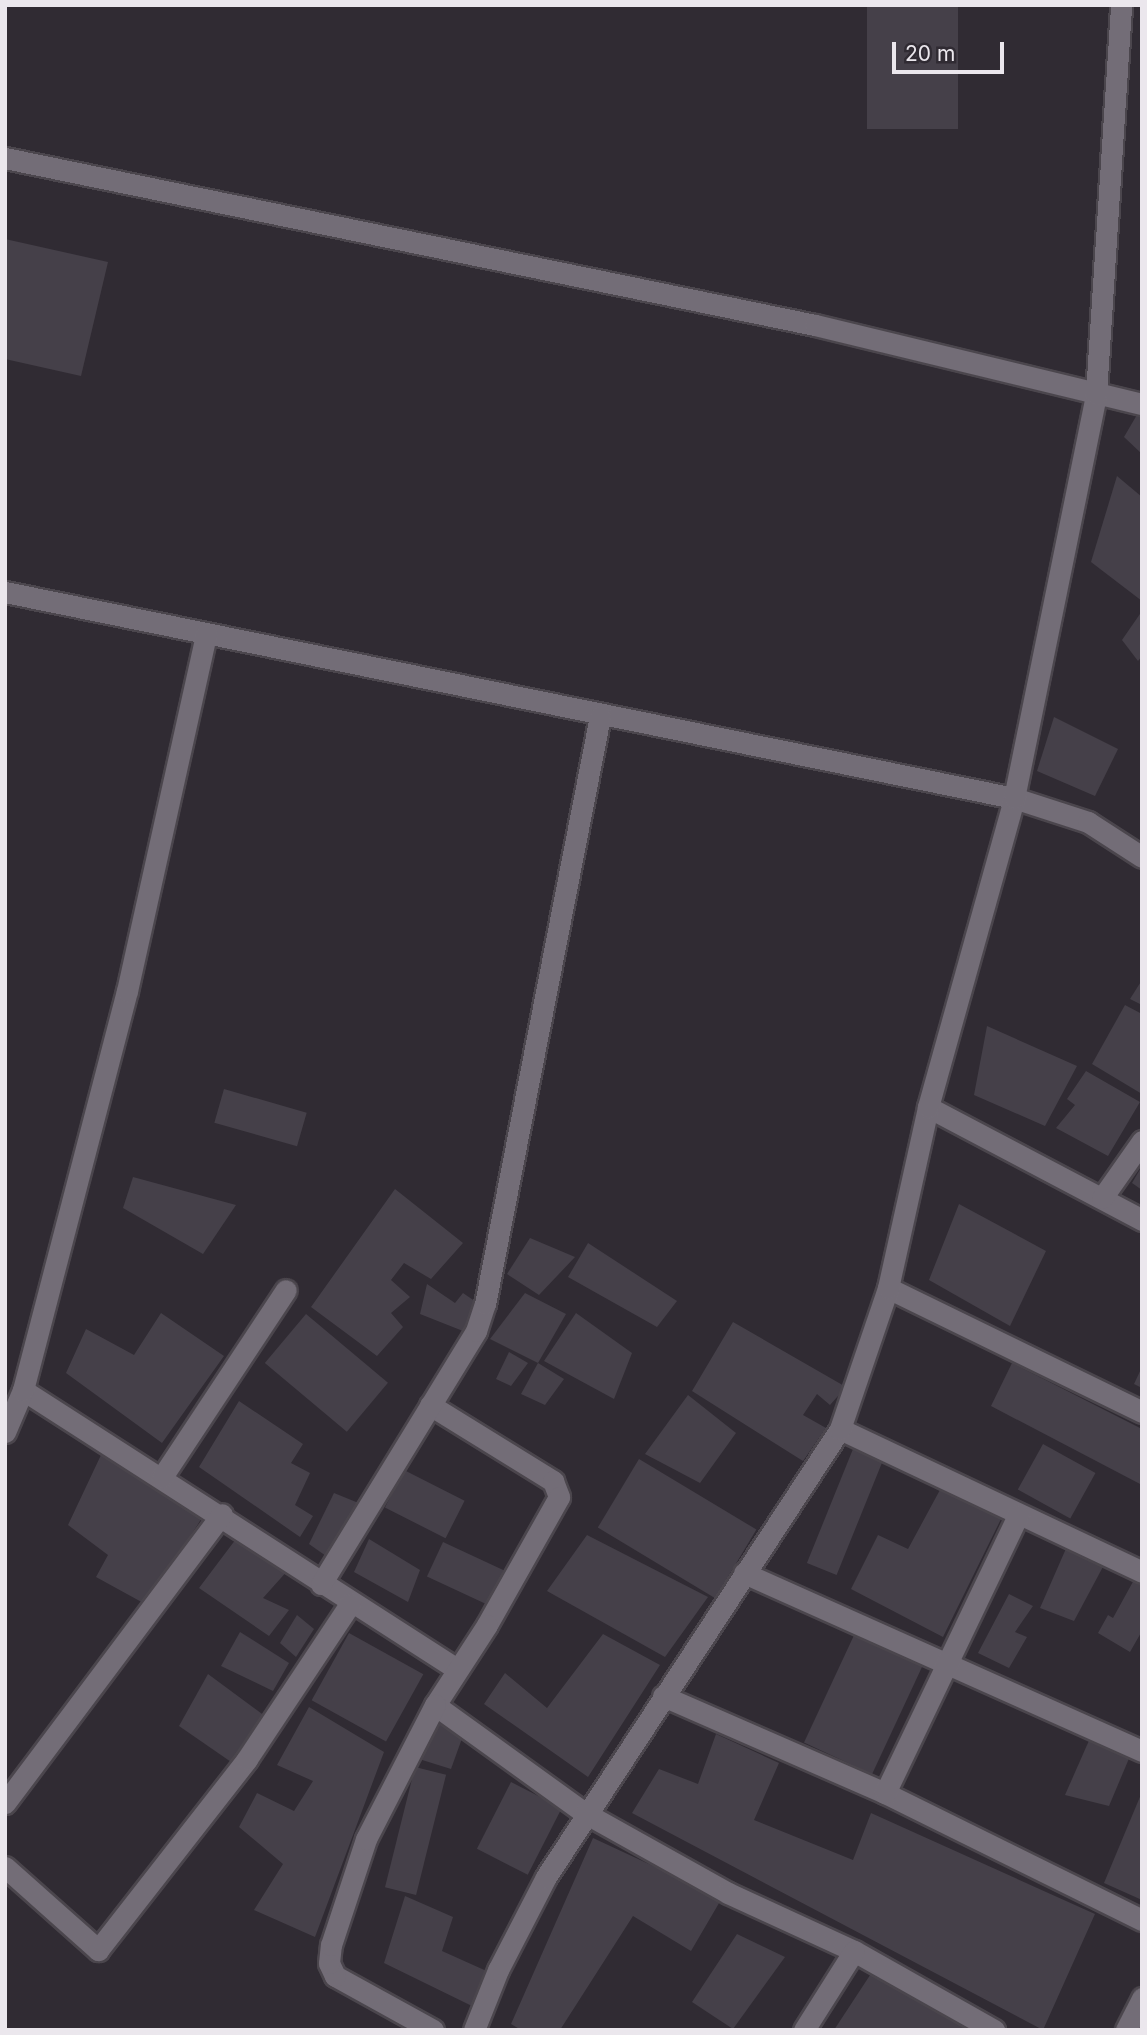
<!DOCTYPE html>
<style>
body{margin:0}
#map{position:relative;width:1147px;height:2035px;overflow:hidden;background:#302b33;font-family:Inter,sans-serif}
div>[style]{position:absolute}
.building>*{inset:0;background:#454049;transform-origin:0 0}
.roads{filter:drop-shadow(2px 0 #4b464d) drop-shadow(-2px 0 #4b464d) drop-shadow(0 2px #4b464d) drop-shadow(0 -2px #4b464d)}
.street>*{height:21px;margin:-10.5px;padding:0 10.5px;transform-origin:10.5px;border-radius:10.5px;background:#736d77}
span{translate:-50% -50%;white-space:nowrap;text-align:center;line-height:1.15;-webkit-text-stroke:6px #302b33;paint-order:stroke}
.frame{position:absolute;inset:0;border:7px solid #ebe7ed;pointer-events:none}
.scale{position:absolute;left:892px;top:42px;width:112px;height:32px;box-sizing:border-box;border:4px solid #ebe7ed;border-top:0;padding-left:9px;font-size:21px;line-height:24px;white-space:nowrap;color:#ebe7ed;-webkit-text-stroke:5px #302b33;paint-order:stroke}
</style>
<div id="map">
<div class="building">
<i style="left:867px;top:5px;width:91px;height:124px"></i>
<i style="clip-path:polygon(5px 239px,108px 262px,81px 376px,5px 359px)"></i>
<i style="clip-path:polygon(1138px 413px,1142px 415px,1142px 454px,1124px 437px)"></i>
<i style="clip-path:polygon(1117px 476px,1142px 497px,1142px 601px,1091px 562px)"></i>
<i style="clip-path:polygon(1142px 611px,1142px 656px,1138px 661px,1122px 640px)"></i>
<i style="clip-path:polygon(1054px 717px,1118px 749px,1095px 796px,1037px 771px)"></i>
<i style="clip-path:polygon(1142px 980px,1142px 1005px,1130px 999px)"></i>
<i style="clip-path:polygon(1125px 1005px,1142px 1014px,1142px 1094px,1092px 1064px)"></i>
<i style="clip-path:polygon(987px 1026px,1077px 1066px,1045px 1126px,974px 1095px)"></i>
<i style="clip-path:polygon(1086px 1071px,1140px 1102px,1108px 1156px,1056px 1128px,1075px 1105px,1067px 1099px)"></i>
<i style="left:224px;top:1089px;width:86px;height:35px;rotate:16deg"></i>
<i style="clip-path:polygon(1142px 1166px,1142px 1190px,1132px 1183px)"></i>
<i style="clip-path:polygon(133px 1177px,236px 1205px,203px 1254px,123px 1208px)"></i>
<i style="clip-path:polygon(395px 1189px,463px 1243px,431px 1279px,404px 1263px,391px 1280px,410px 1297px,391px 1313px,403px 1327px,377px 1356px,311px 1307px)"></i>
<i style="clip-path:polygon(959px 1204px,1046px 1251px,1010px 1326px,929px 1280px)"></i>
<i style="clip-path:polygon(530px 1238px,575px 1257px,539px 1295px,507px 1274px)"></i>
<i style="clip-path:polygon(588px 1243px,677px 1301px,657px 1327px,568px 1277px)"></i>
<i style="clip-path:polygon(427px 1284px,455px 1303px,463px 1293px,479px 1304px,468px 1333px,420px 1314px)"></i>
<i style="clip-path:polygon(525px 1293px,566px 1314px,538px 1363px,490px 1339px)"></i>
<i style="clip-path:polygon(161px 1313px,224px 1356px,162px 1443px,66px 1373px,86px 1329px,134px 1355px)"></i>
<i style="clip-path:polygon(576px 1313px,632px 1353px,614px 1399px,544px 1361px)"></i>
<i style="left:306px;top:1314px;width:107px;height:64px;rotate:40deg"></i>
<i style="clip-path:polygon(733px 1322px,846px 1387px,830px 1405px,817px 1394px,803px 1415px,826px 1428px,803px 1461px,692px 1391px)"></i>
<i style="clip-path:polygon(509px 1352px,528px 1363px,511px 1386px,496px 1379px)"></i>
<i style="clip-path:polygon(538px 1363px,564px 1379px,545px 1405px,521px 1394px)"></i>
<i style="clip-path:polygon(1012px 1363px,1142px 1429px,1142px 1485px,991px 1406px)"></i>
<i style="clip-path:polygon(1142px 1367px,1142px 1388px,1134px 1384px)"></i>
<i style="clip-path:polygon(688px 1395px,736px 1433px,700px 1483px,645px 1454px)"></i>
<i style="clip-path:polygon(239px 1401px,303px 1444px,291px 1463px,310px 1473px,295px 1505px,313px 1516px,300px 1537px,199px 1467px)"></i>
<i style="left:1043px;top:1444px;width:60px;height:52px;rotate:29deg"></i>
<i style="left:853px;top:1449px;width:32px;height:123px;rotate:22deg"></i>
<i style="clip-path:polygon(101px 1455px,205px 1513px,147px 1605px,96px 1577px,108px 1555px,68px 1525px)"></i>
<i style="left:639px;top:1459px;width:137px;height:80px;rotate:31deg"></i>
<i style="left:404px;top:1470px;width:68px;height:42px;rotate:27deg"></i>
<i style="clip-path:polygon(941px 1488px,1002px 1517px,943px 1637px,851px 1589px,878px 1535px,908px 1549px)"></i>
<i style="clip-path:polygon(334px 1493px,361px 1504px,326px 1556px,309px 1544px)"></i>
<i style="clip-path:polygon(242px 1531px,289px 1569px,263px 1598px,289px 1610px,269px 1636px,199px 1588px)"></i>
<i style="clip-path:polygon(587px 1535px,708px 1597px,665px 1657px,547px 1591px)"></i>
<i style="clip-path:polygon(369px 1539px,420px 1570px,408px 1602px,354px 1572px)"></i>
<i style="left:443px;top:1542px;width:67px;height:38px;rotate:25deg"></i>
<i style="clip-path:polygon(1068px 1544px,1105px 1563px,1074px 1621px,1040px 1608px)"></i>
<i style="clip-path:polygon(1135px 1578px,1142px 1580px,1142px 1631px,1130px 1652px,1098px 1633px,1108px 1615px,1113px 1618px)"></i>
<i style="clip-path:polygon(1009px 1594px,1033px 1606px,1015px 1632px,1027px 1637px,1009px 1668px,978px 1653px)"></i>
<i style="clip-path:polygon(297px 1615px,314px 1629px,296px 1657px,280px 1643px)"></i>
<i style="left:856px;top:1631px;width:75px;height:123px;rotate:25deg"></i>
<i style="clip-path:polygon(240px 1632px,289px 1663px,273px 1691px,221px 1666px)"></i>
<i style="left:349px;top:1633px;width:85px;height:77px;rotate:29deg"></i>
<i style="clip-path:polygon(603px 1634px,660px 1665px,588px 1777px,484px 1704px,505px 1673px,547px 1708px)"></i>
<i style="clip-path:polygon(208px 1674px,269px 1719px,234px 1764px,179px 1726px)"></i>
<i style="clip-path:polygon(309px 1707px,384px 1752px,315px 1937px,254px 1910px,283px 1864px,239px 1827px,257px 1793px,294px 1811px,313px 1781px,277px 1765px)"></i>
<i style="clip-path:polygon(437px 1721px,465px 1730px,451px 1769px,419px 1759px)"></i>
<i style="clip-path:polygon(716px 1734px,779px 1763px,754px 1820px,853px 1860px,871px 1813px,1095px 1914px,1043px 2030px,632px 1813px,659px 1769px,698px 1784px)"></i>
<i style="clip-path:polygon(1091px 1736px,1133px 1749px,1109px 1806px,1065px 1795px)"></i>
<i style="left:415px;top:1767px;width:32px;height:124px;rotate:14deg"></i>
<i style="left:511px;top:1782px;width:57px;height:75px;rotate:27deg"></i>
<i style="clip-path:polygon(1142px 1792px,1142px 1900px,1104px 1883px)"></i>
<i style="clip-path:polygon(593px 1838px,722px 1898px,691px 1951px,633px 1916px,560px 2030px,521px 2030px,511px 2024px)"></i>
<i style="clip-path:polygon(405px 1896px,453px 1917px,442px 1951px,491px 1973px,474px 2007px,384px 1963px)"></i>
<i style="clip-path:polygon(737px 1934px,785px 1957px,733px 2029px,692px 2002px)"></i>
<i style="clip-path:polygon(876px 1966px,983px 2030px,834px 2030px)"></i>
</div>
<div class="roads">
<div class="street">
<i style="left:5px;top:158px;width:827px;rotate:11.65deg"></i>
<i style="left:815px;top:325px;width:336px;rotate:13.6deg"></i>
<i style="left:5px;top:592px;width:1030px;rotate:11.54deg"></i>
<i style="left:1014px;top:798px;width:78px;rotate:18deg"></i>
<i style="left:1088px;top:822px;width:64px;rotate:32.9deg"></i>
<i style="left:928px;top:1107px;width:242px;rotate:27.8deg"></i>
<i style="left:1102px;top:1198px;width:70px;rotate:-54.9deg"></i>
<i style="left:888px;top:1288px;width:283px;rotate:26deg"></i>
<i style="left:23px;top:1390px;width:516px;rotate:32.74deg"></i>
<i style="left:430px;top:1405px;width:145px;rotate:31.7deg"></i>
<i style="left:553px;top:1481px;width:17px;rotate:69deg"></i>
<i style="left:559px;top:1497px;width:147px;rotate:119.4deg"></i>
<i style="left:487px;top:1625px;width:95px;rotate:123deg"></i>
<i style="left:435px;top:1705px;width:185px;rotate:35.8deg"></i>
<i style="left:585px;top:1813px;width:164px;rotate:29.2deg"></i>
<i style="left:728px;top:1893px;width:139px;rotate:24.7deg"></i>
<i style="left:854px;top:1951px;width:161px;rotate:29.4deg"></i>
<i style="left:840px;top:1429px;width:334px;rotate:25.3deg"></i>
<i style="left:5px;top:1432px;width:46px;rotate:-66.8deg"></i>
<i style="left:23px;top:1390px;width:412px;rotate:-75.4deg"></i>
<i style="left:127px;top:991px;width:366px;rotate:-77.5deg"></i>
<i style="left:162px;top:1477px;width:224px;rotate:-56.5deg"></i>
<i style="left:744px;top:1573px;width:436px;rotate:24.1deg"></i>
<i style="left:321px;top:1584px;width:297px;rotate:-58.5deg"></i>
<i style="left:476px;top:1331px;width:28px;rotate:-72deg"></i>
<i style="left:485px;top:1304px;width:599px;rotate:-78.93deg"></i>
<i style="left:663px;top:1696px;width:242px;rotate:23.6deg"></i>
<i style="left:885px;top:1793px;width:287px;rotate:26.3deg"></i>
<i style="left:885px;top:1793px;width:308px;rotate:-64.4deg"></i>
<i style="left:5px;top:1803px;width:361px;rotate:-53.1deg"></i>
<i style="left:5px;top:1867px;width:125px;rotate:41.7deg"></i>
<i style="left:98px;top:1950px;width:242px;rotate:-52deg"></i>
<i style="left:247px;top:1759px;width:186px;rotate:-56.4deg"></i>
<i style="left:433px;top:2030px;width:112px;rotate:-151.1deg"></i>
<i style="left:335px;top:1976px;width:14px;rotate:-115deg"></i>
<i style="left:329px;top:1963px;width:18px;rotate:-84deg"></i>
<i style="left:331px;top:1945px;width:112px;rotate:-71.7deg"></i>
<i style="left:366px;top:1839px;width:151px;rotate:-62.8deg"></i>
<i style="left:474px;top:2030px;width:65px;rotate:-68.2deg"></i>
<i style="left:498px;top:1970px;width:105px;rotate:-62.7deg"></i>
<i style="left:546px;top:1877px;width:536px;rotate:-56.73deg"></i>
<i style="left:840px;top:1429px;width:149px;rotate:-71.2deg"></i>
<i style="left:888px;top:1288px;width:185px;rotate:-77.5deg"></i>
<i style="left:928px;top:1107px;width:321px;rotate:-74.4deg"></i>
<i style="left:1014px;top:798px;width:412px;rotate:-78.5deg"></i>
<i style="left:1096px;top:394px;width:390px;rotate:-86.3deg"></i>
<i style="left:804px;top:2030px;width:93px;rotate:-57.7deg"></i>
<i style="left:1126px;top:2030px;width:36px;rotate:-63deg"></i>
</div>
</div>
<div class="frame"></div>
<div class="scale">20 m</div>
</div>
